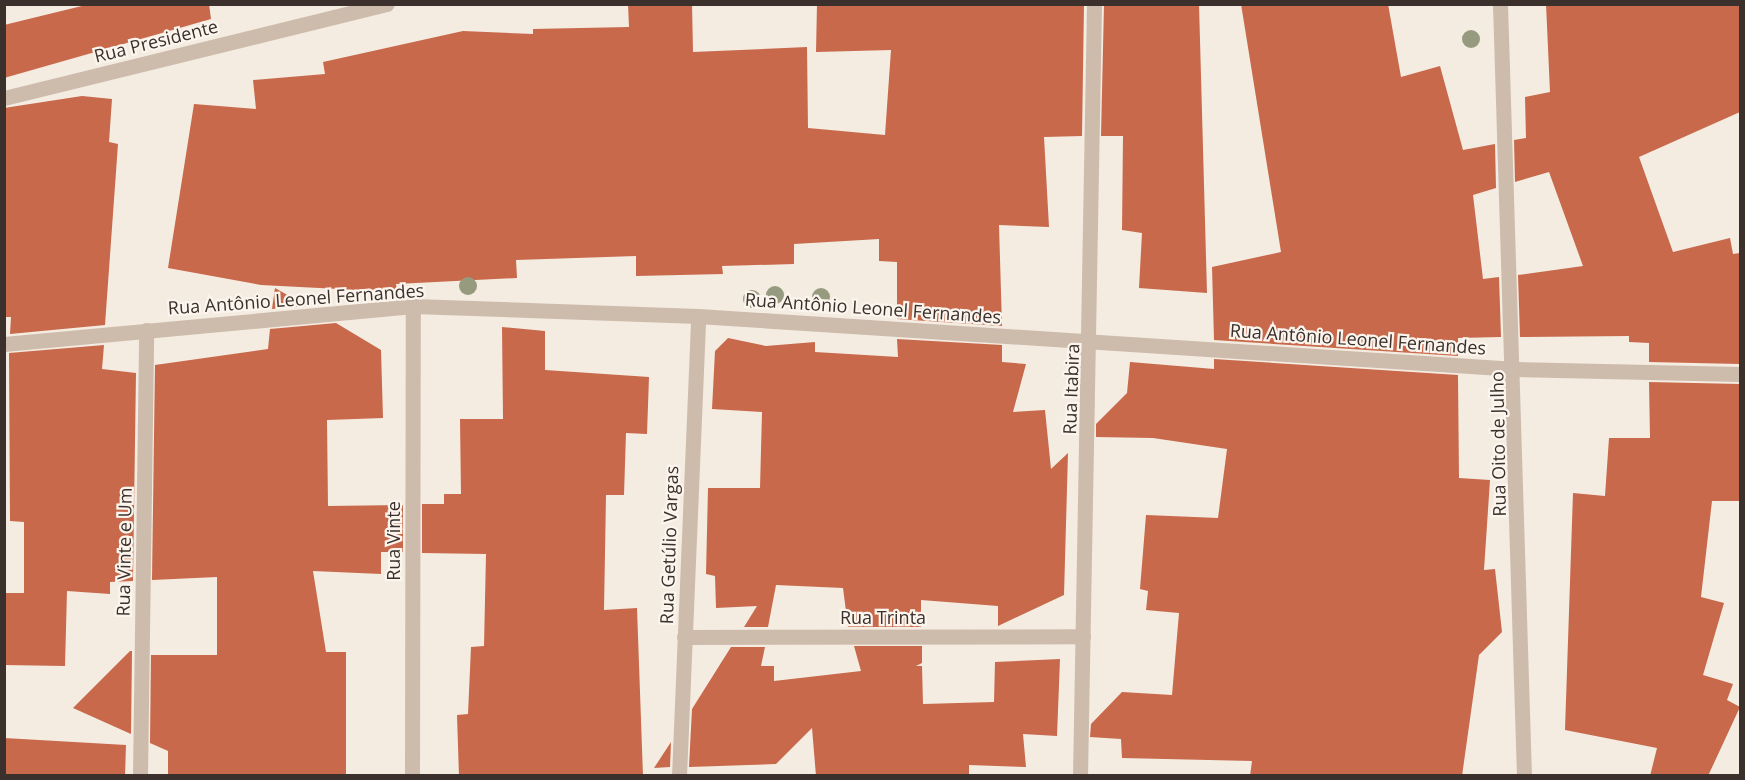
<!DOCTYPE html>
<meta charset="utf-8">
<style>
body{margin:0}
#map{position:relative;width:1745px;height:780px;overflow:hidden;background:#f4ebe1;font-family:"Open Sans",sans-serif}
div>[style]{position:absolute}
.building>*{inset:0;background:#c8694b}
.minor>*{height:15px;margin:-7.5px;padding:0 7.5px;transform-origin:7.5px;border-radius:7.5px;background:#cdbbac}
.trees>*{width:18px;height:18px;margin:-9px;border-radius:50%;background:#969b7f}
span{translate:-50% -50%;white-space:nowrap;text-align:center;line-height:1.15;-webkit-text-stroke:4.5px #fbf5ee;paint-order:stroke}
.street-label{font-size:18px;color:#3b302b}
.frame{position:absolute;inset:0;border:6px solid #3b302b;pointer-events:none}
</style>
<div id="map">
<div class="building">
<i style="clip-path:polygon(90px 4px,209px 4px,211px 19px,4px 78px,4px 25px)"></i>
<i style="clip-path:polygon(628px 4px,692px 4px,693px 52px,807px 47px,808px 128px,885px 135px,891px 50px,816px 52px,817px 4px,1084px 4px,1082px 136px,1044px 137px,1049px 227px,999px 225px,1002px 326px,897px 319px,897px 262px,879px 261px,879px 239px,794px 244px,794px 264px,722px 266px,723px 274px,636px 276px,636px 256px,516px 260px,517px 278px,396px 284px,397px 292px,261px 285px,168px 268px,194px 104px,256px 109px,253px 80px,325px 74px,323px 62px,463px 31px,533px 34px,533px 29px,629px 27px)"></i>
<i style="clip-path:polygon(1104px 4px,1199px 4px,1207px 293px,1139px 288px,1142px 233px,1122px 230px,1123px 136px,1101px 136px)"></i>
<i style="clip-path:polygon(1241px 4px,1388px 4px,1401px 77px,1440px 66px,1463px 150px,1495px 144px,1496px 188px,1473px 195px,1483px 279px,1499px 277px,1501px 337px,1458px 338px,1458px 356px,1214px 340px,1212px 267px,1281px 252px)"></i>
<i style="clip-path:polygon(1546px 4px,1740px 4px,1740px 112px,1639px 157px,1673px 252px,1730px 238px,1733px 254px,1740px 253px,1740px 364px,1649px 362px,1649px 343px,1629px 342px,1629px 336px,1520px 337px,1518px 275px,1583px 266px,1549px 172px,1515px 182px,1514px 140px,1526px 138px,1525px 97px,1550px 92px)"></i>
<i style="clip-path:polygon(82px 96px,112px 99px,109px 142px,118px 144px,105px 325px,10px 334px,11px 317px,4px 317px,4px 108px)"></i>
<i style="clip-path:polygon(275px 288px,307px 306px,272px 309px)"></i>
<i style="clip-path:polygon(336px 323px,381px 350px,383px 418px,327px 420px,328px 506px,403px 505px,403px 552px,381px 552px,381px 574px,313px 571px,326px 652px,346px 652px,346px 776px,168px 776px,168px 751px,150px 743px,151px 655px,217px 655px,217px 577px,152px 580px,155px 365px,268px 349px,270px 329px)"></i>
<i style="clip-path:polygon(502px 327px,545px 331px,545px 370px,649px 377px,647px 434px,626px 433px,624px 495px,606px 495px,604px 610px,637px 608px,643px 776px,459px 776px,457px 715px,468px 714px,471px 647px,484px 646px,486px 554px,422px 553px,422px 504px,444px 504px,444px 494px,461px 494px,460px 419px,503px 419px)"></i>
<i style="clip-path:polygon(728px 338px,766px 346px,815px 342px,815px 352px,898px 357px,897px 339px,1002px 345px,1002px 362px,1026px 364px,1013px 412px,1045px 410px,1051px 469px,1068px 453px,1064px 595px,998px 626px,998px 606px,921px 600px,921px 627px,848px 627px,843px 588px,776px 585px,768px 627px,744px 627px,757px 606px,716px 608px,715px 576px,706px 574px,708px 488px,760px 488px,762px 412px,712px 409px,715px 351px)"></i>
<i style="clip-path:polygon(104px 345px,102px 369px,136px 373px,133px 581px,110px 582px,110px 594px,67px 591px,65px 666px,4px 665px,4px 593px,24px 593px,24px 522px,10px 521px,9px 353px)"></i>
<i style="clip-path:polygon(1214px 359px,1458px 375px,1459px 478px,1490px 480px,1484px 570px,1495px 569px,1502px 632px,1479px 655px,1462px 776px,1250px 776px,1252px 761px,1122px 758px,1121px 739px,1090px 737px,1091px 724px,1122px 692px,1172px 695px,1179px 613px,1146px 610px,1148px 591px,1140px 589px,1146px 515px,1218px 518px,1227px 449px,1153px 438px,1096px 437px,1096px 424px,1127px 393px,1130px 362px,1214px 369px)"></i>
<i style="clip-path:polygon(1649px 382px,1740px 384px,1740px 501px,1712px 501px,1701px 597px,1724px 603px,1703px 675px,1733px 684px,1727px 700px,1740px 707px,1708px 776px,1650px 776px,1657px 748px,1565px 730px,1573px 493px,1605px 496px,1609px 438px,1650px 438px)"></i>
<i style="clip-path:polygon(854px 646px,922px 646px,922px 663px,916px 666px,922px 666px,923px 704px,994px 702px,995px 662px,1060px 659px,1057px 736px,1023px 734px,1026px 767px,969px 765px,969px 776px,816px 776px,812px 728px,776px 764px,689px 767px,692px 709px,731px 647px,765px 647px,761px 666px,774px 666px,774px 681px,861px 671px)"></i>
<i style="clip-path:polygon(130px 651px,132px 651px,131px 734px,73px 708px)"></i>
<i style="clip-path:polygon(4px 738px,126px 745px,125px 776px,4px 776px)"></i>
<i style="clip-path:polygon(671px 742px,670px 767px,654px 768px)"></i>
</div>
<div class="minor">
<i style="left:1500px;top:4px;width:772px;rotate:88.22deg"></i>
<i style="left:4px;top:98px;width:394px;rotate:-13.8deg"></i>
<i style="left:4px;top:344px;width:411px;rotate:-5.3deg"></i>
<i style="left:413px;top:306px;width:285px;rotate:2deg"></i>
<i style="left:698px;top:316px;width:820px;rotate:3.71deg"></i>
<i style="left:1516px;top:369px;width:224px;rotate:1.3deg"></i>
<i style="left:684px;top:637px;width:399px;rotate:-0.1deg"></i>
<i style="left:140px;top:776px;width:446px;rotate:-89.2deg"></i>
<i style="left:412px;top:776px;width:470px;rotate:-89.9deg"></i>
<i style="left:679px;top:776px;width:460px;rotate:-87.6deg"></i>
<i style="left:1080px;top:776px;width:772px;rotate:-88.96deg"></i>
</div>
<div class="trees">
<i style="left:1471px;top:39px"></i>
<i style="left:468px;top:286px"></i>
<i style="left:775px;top:295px"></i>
<i style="left:821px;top:297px"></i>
<i style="left:752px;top:299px"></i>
</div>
<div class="street-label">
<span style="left:156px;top:41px;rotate:-14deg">Rua Presidente</span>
<span style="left:296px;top:299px;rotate:-4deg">Rua Antônio Leonel Fernandes</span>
<span style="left:873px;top:308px;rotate:4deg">Rua Antônio Leonel Fernandes</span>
<span style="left:1358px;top:339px;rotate:4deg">Rua Antônio Leonel Fernandes</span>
<span style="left:1071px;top:389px;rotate:-88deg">Rua Itabira</span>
<span style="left:1498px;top:444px;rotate:-91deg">Rua Oito de Julho</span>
<span style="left:393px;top:541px;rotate:-90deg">Rua Vinte</span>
<span style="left:669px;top:545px;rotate:-88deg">Rua Getúlio Vargas</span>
<span style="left:124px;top:552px;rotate:-89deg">Rua Vinte e Um</span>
<span style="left:883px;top:617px">Rua Trinta</span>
</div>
<div class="frame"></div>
</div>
